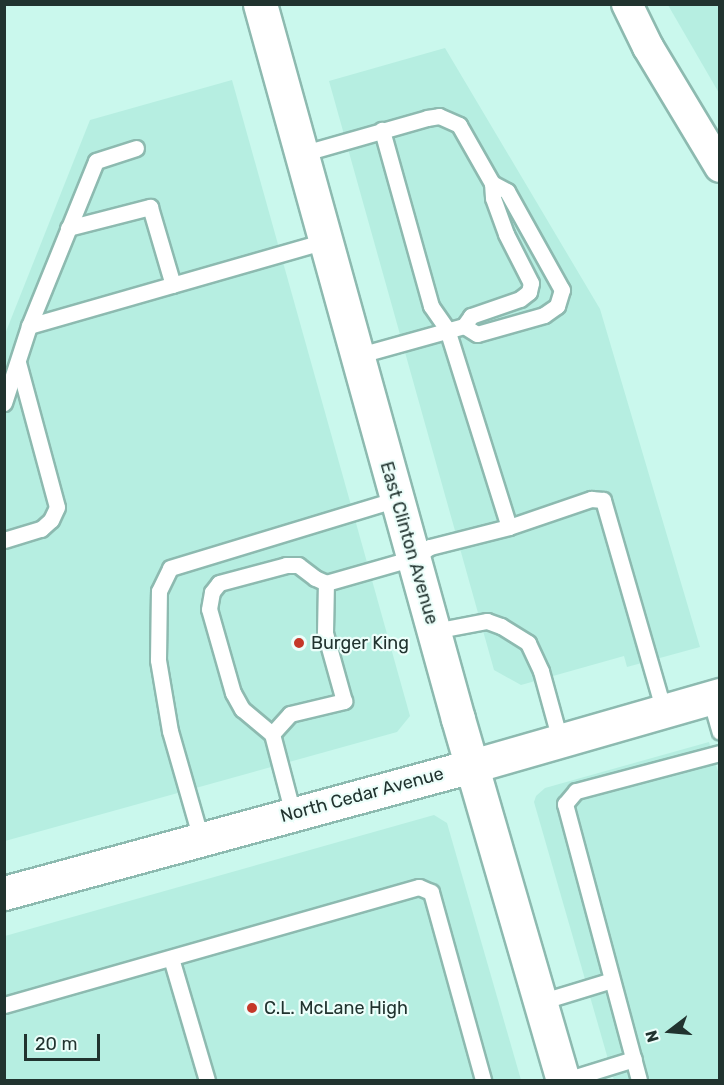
<!DOCTYPE html>
<style>
body{margin:0}
#map{position:relative;width:724px;height:1085px;overflow:hidden;background:#caf8ed;font-family:Rubik,sans-serif}
div>[style]{position:absolute}
.built>*{inset:0;background:#b6eee1}
.roads{filter:drop-shadow(2px 0 #8dbab0) drop-shadow(-2px 0 #8dbab0) drop-shadow(0 2px #8dbab0) drop-shadow(0 -2px #8dbab0)}
.lane>*{height:15px;margin:-7.5px;padding:0 7.5px;transform-origin:7.5px;border-radius:7.5px;background:#fff}
.street>*{height:30px;margin:-15px;padding:0 15px;transform-origin:15px;border-radius:15px;background:#fff}
.secondary>*{height:33px;margin:-16.5px;padding:0 16.5px;transform-origin:16.5px;border-radius:16.5px;background:#fff}
.dots>*{width:16px;height:16px;translate:-50% -50%;box-sizing:border-box;border:3px solid #ecfefa;border-radius:50%}
span{translate:-50% -50%;white-space:nowrap;text-align:center;line-height:1.15;-webkit-text-stroke:4.5px #ecfefa;paint-order:stroke}
.street-label{font-size:18px;color:#21332f}
.poi-label{font-size:18px;color:#21332f}
.left{translate:0 -50%;text-align:left}
.frame{position:absolute;inset:0;border:6px solid #21332f;pointer-events:none}
.north{position:absolute;left:640px;top:1001px;width:60px;height:60px;-webkit-text-stroke:4px #ecfefa;paint-order:stroke;rotate:254deg;font-size:16px;font-weight:700;line-height:24px;text-align:center;color:#21332f}
.north::after{content:'';display:block;margin:auto;width:21px;height:27px;background:#21332f;clip-path:polygon(50% 0,100% 100%,50% 72%,0 100%)}
.scale{position:absolute;left:24px;top:1034px;width:76px;height:27px;box-sizing:border-box;border:3px solid #21332f;border-top:0;padding-left:8px;font-size:18px;line-height:21px;white-space:nowrap;color:#21332f;-webkit-text-stroke:4px #ecfefa;paint-order:stroke}
</style>
<div id="map">
<div class="built">
<i style="clip-path:polygon(668px 5px,719px 5px,719px 93px,672px 12px)"></i>
<i style="clip-path:polygon(445px 48px,600px 309px,700px 647px,627px 667px,624px 656px,521px 685px,494px 670px,329px 81px)"></i>
<i style="clip-path:polygon(232px 80px,410px 716px,397px 732px,5px 841px,5px 334px,90px 120px)"></i>
<i style="clip-path:polygon(709px 742px,720px 778px,719px 1080px,614px 1080px,534px 802px,536px 796px,545px 788px)"></i>
<i style="clip-path:polygon(434px 815px,447px 823px,521px 1080px,5px 1080px,5px 936px)"></i>
</div>
<div class="roads">
<div class="lane">
<i style="left:301px;top:154px;width:131px;rotate:-15.9deg"></i>
<i style="left:427px;top:118px;width:12px;rotate:-9deg"></i>
<i style="left:439px;top:116px;width:22px;rotate:24deg"></i>
<i style="left:459px;top:125px;width:67px;rotate:60.4deg"></i>
<i style="left:492px;top:183px;width:15px;rotate:86deg"></i>
<i style="left:493px;top:198px;width:38px;rotate:70deg"></i>
<i style="left:506px;top:234px;width:55px;rotate:63deg"></i>
<i style="left:531px;top:283px;width:9px;rotate:103deg"></i>
<i style="left:529px;top:292px;width:11px;rotate:142deg"></i>
<i style="left:520px;top:299px;width:52px;rotate:160.9deg"></i>
<i style="left:471px;top:316px;width:12px;rotate:125deg"></i>
<i style="left:464px;top:326px;width:112px;rotate:164.5deg"></i>
<i style="left:68px;top:228px;width:85px;rotate:-14.4deg"></i>
<i style="left:150px;top:207px;width:81px;rotate:73.6deg"></i>
<i style="left:29px;top:326px;width:178px;rotate:-67.9deg"></i>
<i style="left:96px;top:161px;width:42px;rotate:-18deg"></i>
<i style="left:464px;top:326px;width:15px;rotate:32deg"></i>
<i style="left:477px;top:334px;width:70px;rotate:-15.8deg"></i>
<i style="left:544px;top:315px;width:16px;rotate:-35deg"></i>
<i style="left:557px;top:306px;width:17px;rotate:-73deg"></i>
<i style="left:562px;top:290px;width:113px;rotate:-119.1deg"></i>
<i style="left:507px;top:191px;width:17px;rotate:-152deg"></i>
<i style="left:4px;top:403px;width:81px;rotate:-72deg"></i>
<i style="left:29px;top:326px;width:309px;rotate:-16deg"></i>
<i style="left:509px;top:527px;width:87px;rotate:-18.9deg"></i>
<i style="left:591px;top:499px;width:12px;rotate:5deg"></i>
<i style="left:603px;top:500px;width:220px;rotate:73.9deg"></i>
<i style="left:4px;top:540px;width:39px;rotate:-17deg"></i>
<i style="left:41px;top:529px;width:13px;rotate:-42deg"></i>
<i style="left:51px;top:520px;width:14px;rotate:-65deg"></i>
<i style="left:57px;top:507px;width:150px;rotate:-105.1deg"></i>
<i style="left:434px;top:631px;width:54px;rotate:-10.7deg"></i>
<i style="left:487px;top:621px;width:15px;rotate:20deg"></i>
<i style="left:501px;top:626px;width:32px;rotate:32deg"></i>
<i style="left:528px;top:643px;width:31px;rotate:65deg"></i>
<i style="left:541px;top:671px;width:72px;rotate:74.6deg"></i>
<i style="left:710px;top:698px;width:35px;rotate:74deg"></i>
<i style="left:272px;top:734px;width:39px;rotate:-140deg"></i>
<i style="left:242px;top:709px;width:18px;rotate:-119deg"></i>
<i style="left:233px;top:693px;width:87px;rotate:-105.9deg"></i>
<i style="left:209px;top:609px;width:17px;rotate:-80deg"></i>
<i style="left:212px;top:592px;width:11px;rotate:-52deg"></i>
<i style="left:219px;top:583px;width:69px;rotate:-15deg"></i>
<i style="left:286px;top:565px;width:12px"></i>
<i style="left:298px;top:565px;width:21px;rotate:37deg"></i>
<i style="left:315px;top:578px;width:12px;rotate:24deg"></i>
<i style="left:293px;top:814px;width:83px;rotate:-104.7deg"></i>
<i style="left:272px;top:734px;width:27px;rotate:-48deg"></i>
<i style="left:290px;top:714px;width:56px;rotate:-13.5deg"></i>
<i style="left:344px;top:701px;width:71px;rotate:-105.6deg"></i>
<i style="left:325px;top:633px;width:50px;rotate:-88.9deg"></i>
<i style="left:326px;top:583px;width:91px;rotate:-15.9deg"></i>
<i style="left:414px;top:558px;width:19px;rotate:-35deg"></i>
<i style="left:430px;top:547px;width:81px;rotate:-14.2deg"></i>
<i style="left:509px;top:527px;width:207px;rotate:-107.4deg"></i>
<i style="left:447px;top:329px;width:28px;rotate:-125deg"></i>
<i style="left:431px;top:306px;width:183px;rotate:-105.6deg"></i>
<i style="left:201px;top:839px;width:112px;rotate:-106deg"></i>
<i style="left:170px;top:731px;width:72px;rotate:-99.6deg"></i>
<i style="left:158px;top:660px;width:69px;rotate:-89.2deg"></i>
<i style="left:159px;top:591px;width:25px;rotate:-64deg"></i>
<i style="left:170px;top:568px;width:237px;rotate:-16.9deg"></i>
<i style="left:171px;top:958px;width:127px;rotate:73.6deg"></i>
<i style="left:540px;top:1002px;width:75px;rotate:-17deg"></i>
<i style="left:4px;top:1005px;width:431px;rotate:-15.9deg"></i>
<i style="left:419px;top:887px;width:13px;rotate:23deg"></i>
<i style="left:431px;top:892px;width:195px;rotate:74.5deg"></i>
<i style="left:566px;top:1080px;width:71px;rotate:-17.2deg"></i>
<i style="left:639px;top:1080px;width:286px;rotate:-105deg"></i>
<i style="left:565px;top:804px;width:17px;rotate:-50deg"></i>
<i style="left:576px;top:791px;width:149px;rotate:-14.8deg"></i>
</div>
<div class="street">
<i style="left:627px;top:4px;width:48px;rotate:64deg"></i>
<i style="left:648px;top:47px;width:140px;rotate:59deg"></i>
</div>
<div class="secondary">
<i style="left:260px;top:4px;width:742px;rotate:74.52deg"></i>
<i style="left:458px;top:719px;width:376px;rotate:73.8deg"></i>
<i style="left:4px;top:893px;width:485px;rotate:-15.2deg"></i>
<i style="left:472px;top:766px;width:258px;rotate:-16deg"></i>
</div>
</div>
<div class="dots">
<i style="left:299px;top:643px;background:#c53829"></i>
<i style="left:252px;top:1008px;background:#c53829"></i>
</div>
<div class="street-label">
<span style="left:409px;top:543px;rotate:74deg">East Clinton Avenue</span>
<span style="left:362px;top:795px;rotate:-15deg">North Cedar Avenue</span>
</div>
<div class="poi-label">
<span class="left" style="left:311px;top:643px">Burger King</span>
<span class="left" style="left:264px;top:1008px">C.L. McLane High</span>
</div>
<div class="frame"></div>
<div class="north">N</div>
<div class="scale">20 m</div>
</div>
